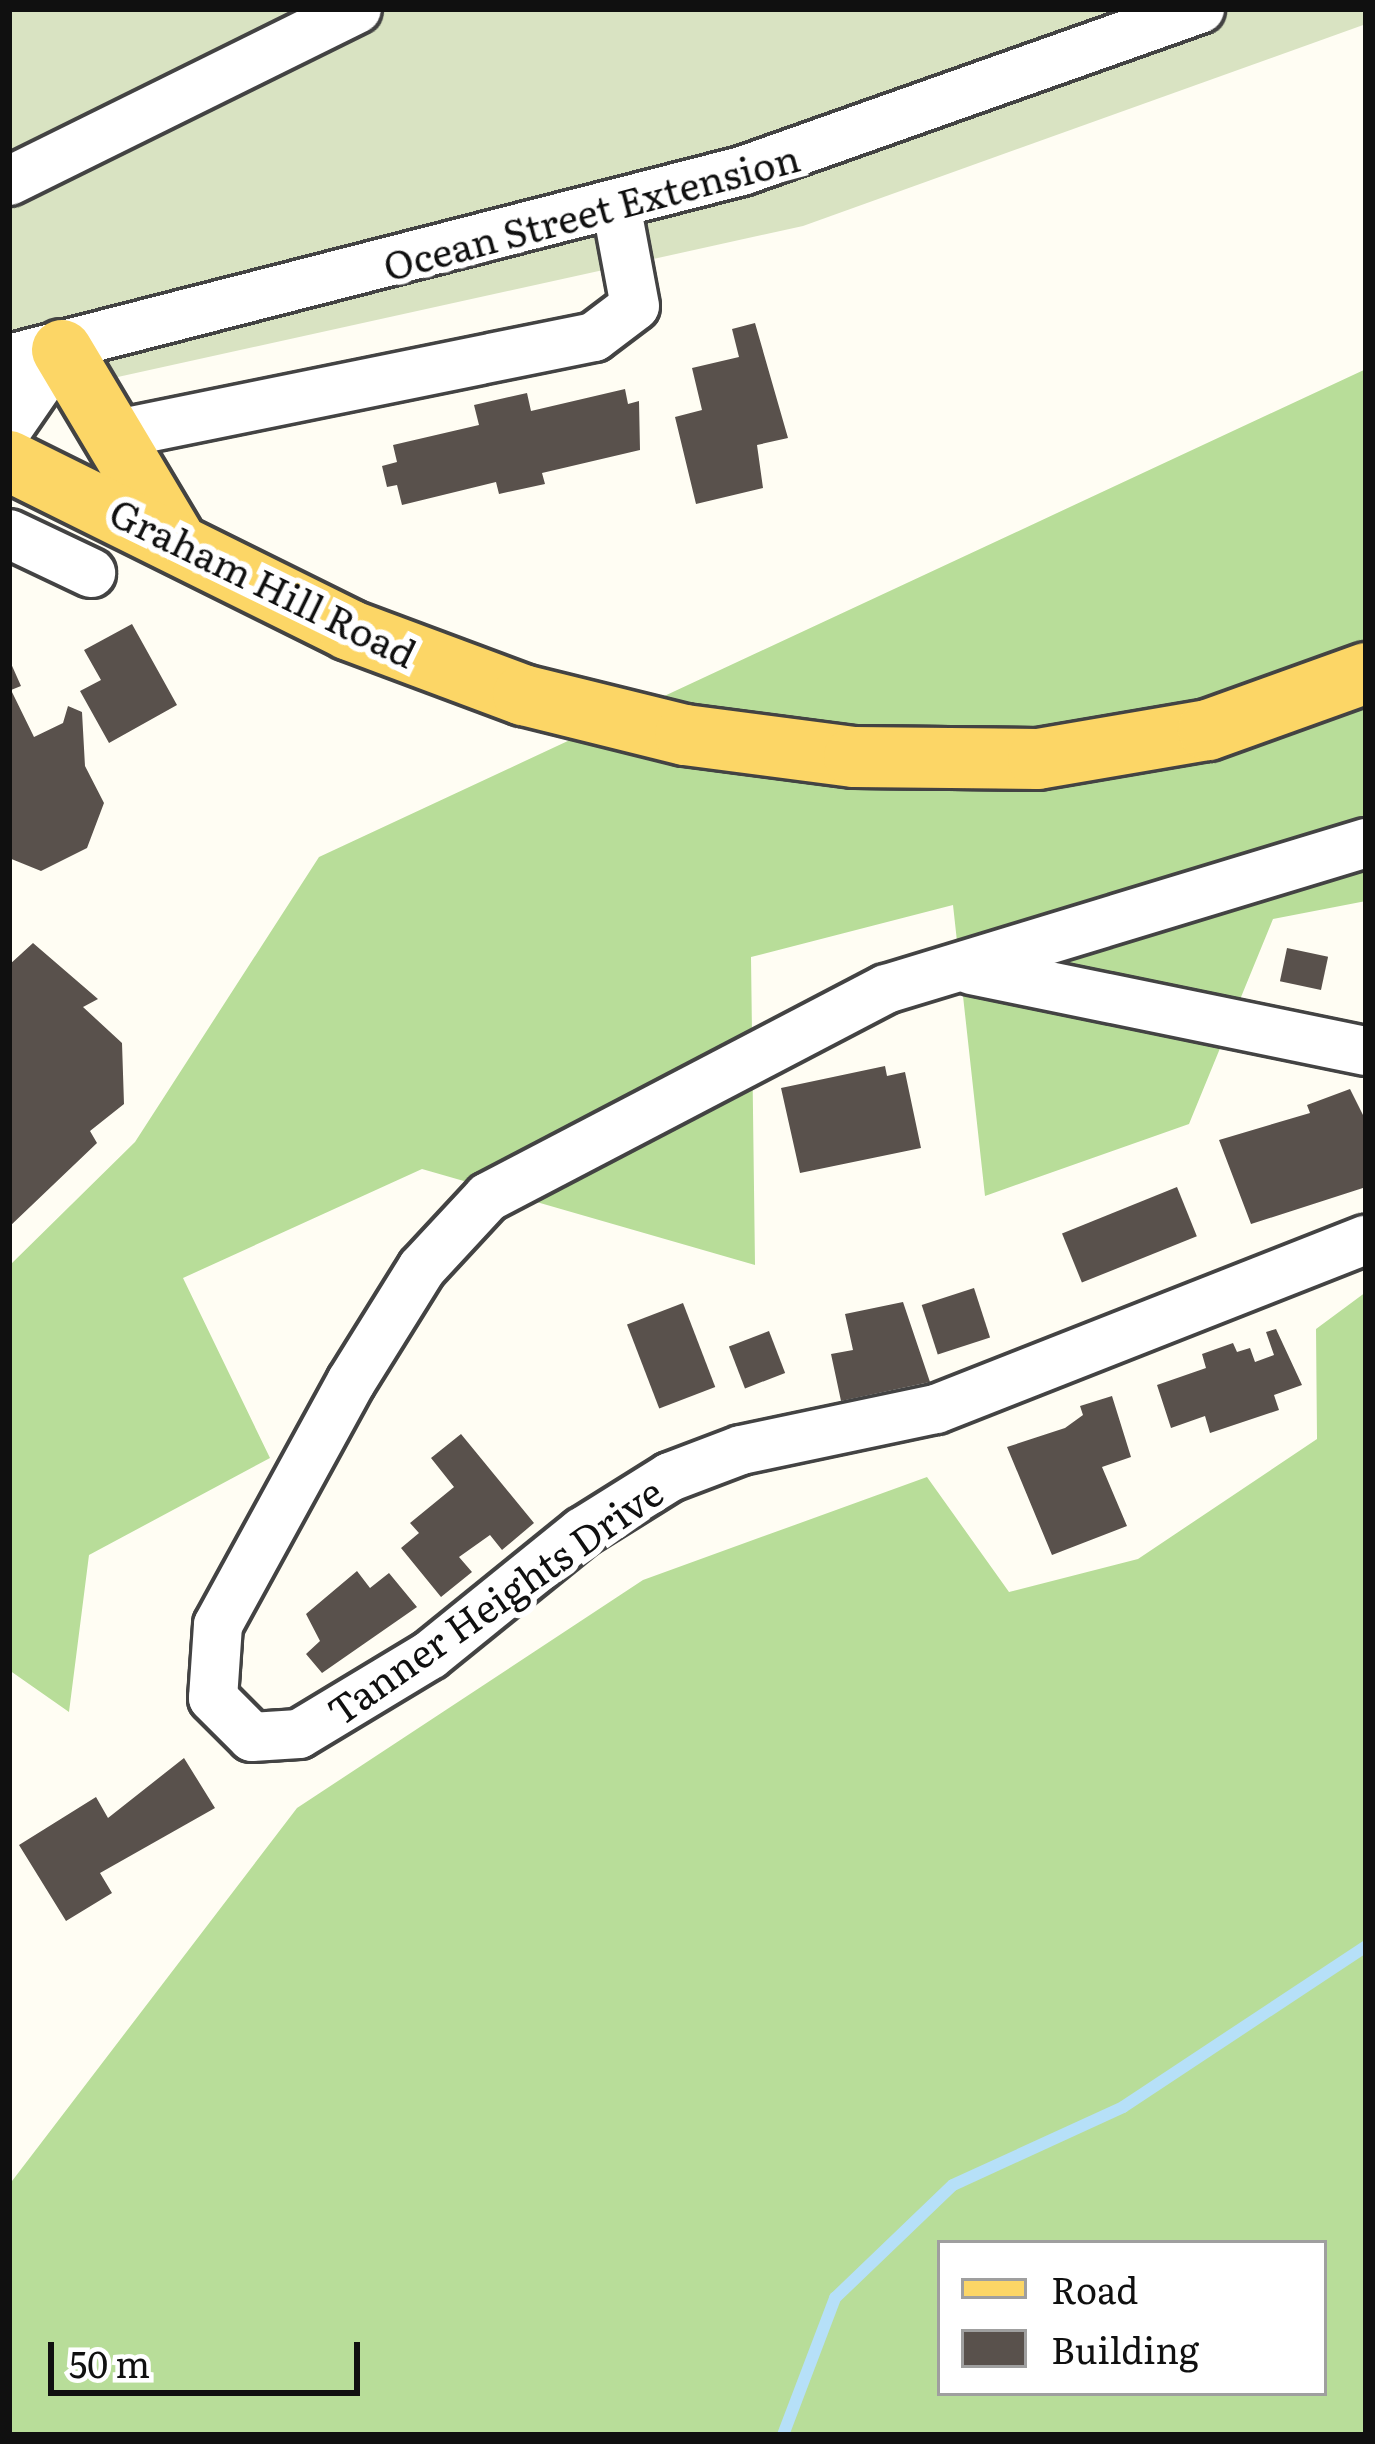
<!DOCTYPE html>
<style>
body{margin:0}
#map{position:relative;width:1375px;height:2444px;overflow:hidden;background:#fffdf3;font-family:Literata,serif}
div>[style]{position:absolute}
.forest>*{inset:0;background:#b8dd99}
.cemetery>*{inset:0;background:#d9e3c2}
.stream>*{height:12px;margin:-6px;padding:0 6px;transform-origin:6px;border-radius:6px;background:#b6e0f8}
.building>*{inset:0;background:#59514c;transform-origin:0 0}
.roads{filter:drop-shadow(3px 0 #434343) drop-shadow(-3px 0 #434343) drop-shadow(0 3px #434343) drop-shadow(0 -3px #434343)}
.minor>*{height:48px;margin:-24px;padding:0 24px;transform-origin:24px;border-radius:24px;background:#fff}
.major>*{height:60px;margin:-30px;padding:0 30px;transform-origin:30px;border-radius:30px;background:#fcd666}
span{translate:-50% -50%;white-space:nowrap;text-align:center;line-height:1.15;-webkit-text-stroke:12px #fff;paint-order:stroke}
.street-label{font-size:39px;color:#101010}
.frame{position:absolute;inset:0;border:12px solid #101010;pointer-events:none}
.legend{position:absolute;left:937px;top:2240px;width:390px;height:156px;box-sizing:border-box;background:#fff;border:3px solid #9f9f9f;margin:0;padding:15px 21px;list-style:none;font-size:36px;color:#101010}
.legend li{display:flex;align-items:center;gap:24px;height:60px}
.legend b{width:60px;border:3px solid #9f9f9f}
.scale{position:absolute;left:48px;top:2342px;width:312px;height:54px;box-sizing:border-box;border:6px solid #101010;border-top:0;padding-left:15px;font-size:36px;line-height:42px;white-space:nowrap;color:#101010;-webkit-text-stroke:9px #fff;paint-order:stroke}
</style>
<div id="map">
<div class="forest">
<i style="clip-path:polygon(1366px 369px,1366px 901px,1273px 919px,1189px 1124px,985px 1196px,953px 905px,751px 957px,755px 1265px,422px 1169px,183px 1278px,270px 1458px,89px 1555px,69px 1712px,9px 1670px,9px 1266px,135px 1142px,319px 857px)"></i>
<i style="clip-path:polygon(evenodd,1366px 1292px,1366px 2435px,9px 2435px,9px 2185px,297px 1808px,643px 1580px,927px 1477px,1009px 1592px,1138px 1559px,1317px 1439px,1316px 1329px,1366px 1292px,1324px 2243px,1324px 2393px,940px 2393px,940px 2243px,1324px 2243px)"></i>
</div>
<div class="cemetery">
<i style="clip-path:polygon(9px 9px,1366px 9px,1366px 24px,803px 226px,9px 401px)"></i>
</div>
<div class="stream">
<i style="left:783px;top:2435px;width:147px;rotate:-69.2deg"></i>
<i style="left:835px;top:2298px;width:163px;rotate:-43.8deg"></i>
<i style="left:953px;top:2185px;width:187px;rotate:-24.6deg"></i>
<i style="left:1123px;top:2107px;width:291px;rotate:-33.5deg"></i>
</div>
<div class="building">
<i style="clip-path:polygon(755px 323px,788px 438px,757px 445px,763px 488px,696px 504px,675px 417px,702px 410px,692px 368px,739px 357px,732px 329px)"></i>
<i style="clip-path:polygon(625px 389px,628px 404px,639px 401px,640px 450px,542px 473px,545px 484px,499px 494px,496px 482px,402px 505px,397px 485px,387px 487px,382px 466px,397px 462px,393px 445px,479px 425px,474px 405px,527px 393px,531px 411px)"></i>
<i style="clip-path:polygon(132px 624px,177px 705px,109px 743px,80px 691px,101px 680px,84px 650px)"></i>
<i style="clip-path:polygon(9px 659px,21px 686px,11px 690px,34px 737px,63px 723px,68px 706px,82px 712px,85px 766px,104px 803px,87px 848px,41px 871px,9px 858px)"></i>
<i style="clip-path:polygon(33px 943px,98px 999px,83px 1007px,122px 1043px,124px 1104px,90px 1131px,97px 1143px,9px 1227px,9px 965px)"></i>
<i style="left:1287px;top:948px;width:42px;height:34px;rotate:12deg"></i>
<i style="clip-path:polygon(885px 1066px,887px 1076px,905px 1072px,921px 1148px,800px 1173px,781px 1088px)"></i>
<i style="clip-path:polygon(1350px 1089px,1366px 1121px,1366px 1187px,1251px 1224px,1219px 1140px,1310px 1113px,1307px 1105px)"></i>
<i style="left:1177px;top:1187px;width:53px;height:124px;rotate:68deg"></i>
<i style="left:974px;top:1288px;width:52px;height:55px;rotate:72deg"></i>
<i style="clip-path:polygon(903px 1302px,930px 1382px,841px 1401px,831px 1354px,853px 1350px,845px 1314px)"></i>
<i style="left:683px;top:1303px;width:90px;height:60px;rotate:69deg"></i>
<i style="clip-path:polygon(1276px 1329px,1302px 1385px,1274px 1395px,1279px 1410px,1210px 1433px,1205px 1416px,1171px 1428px,1157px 1385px,1206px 1368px,1202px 1354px,1233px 1343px,1237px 1352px,1250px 1348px,1255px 1362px,1274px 1355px,1266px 1332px)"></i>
<i style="left:769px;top:1331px;width:45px;height:43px;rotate:69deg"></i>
<i style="clip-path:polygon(1112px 1396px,1131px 1457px,1102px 1467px,1127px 1526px,1052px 1555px,1007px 1447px,1065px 1428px,1083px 1415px,1080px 1406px)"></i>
<i style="clip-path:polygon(461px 1434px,534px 1523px,502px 1550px,490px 1535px,459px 1557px,472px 1572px,441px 1597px,401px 1548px,419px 1533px,410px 1523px,454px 1487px,431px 1458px)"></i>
<i style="clip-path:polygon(357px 1571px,370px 1588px,389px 1573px,417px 1607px,322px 1673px,306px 1654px,320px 1641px,306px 1614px)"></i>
<i style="clip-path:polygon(184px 1758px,215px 1808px,100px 1873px,112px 1893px,66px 1921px,19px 1845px,96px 1797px,108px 1818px)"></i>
</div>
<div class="roads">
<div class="minor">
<i style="left:9px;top:181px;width:388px;rotate:-26.3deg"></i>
<i style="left:9px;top:359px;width:757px;rotate:-14.39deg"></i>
<i style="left:742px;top:171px;width:486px;rotate:-19.5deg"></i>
<i style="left:9px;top:427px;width:93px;rotate:-55.5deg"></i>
<i style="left:112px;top:435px;width:492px;rotate:-11.5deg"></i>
<i style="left:594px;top:337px;width:51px;rotate:-37.1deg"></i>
<i style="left:635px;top:306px;width:104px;rotate:-100.6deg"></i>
<i style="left:9px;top:534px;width:91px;rotate:25.4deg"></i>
<i style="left:1366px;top:843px;width:502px;rotate:163.08deg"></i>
<i style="left:886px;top:989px;width:449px;rotate:152.4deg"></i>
<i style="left:488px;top:1197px;width:97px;rotate:132.9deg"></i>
<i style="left:422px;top:1268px;width:134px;rotate:121.9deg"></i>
<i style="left:351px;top:1382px;width:277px;rotate:118.7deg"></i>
<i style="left:218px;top:1625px;width:73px;rotate:93.9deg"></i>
<i style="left:213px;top:1698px;width:55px;rotate:45deg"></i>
<i style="left:252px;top:1737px;width:47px;rotate:-3.7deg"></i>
<i style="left:299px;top:1734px;width:153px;rotate:-31.1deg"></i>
<i style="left:430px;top:1655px;width:196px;rotate:-39deg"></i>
<i style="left:582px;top:1532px;width:104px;rotate:-32deg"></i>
<i style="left:670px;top:1477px;width:76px;rotate:-20.8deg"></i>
<i style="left:741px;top:1450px;width:199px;rotate:-11.9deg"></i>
<i style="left:936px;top:1409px;width:462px;rotate:-21.5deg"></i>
<i style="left:971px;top:970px;width:403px;rotate:11.6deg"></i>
</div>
<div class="major">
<i style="left:62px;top:350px;width:217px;rotate:59.2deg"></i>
<i style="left:9px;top:461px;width:380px;rotate:26.4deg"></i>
<i style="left:349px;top:630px;width:186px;rotate:20.5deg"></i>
<i style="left:523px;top:695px;width:167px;rotate:13.9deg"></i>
<i style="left:685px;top:735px;width:170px;rotate:7.4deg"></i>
<i style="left:854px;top:757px;width:184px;rotate:0.6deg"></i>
<i style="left:1038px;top:759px;width:172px;rotate:-9.7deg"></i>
<i style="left:1208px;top:730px;width:168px;rotate:-19.8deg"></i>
</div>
</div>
<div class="street-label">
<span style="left:591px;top:210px;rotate:-15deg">Ocean Street Extension</span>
<span style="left:264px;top:581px;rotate:26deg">Graham Hill Road</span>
<span style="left:494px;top:1600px;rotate:-35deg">Tanner Heights Drive</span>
</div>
<div class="frame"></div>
<ul class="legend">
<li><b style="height:15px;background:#fcd666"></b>Road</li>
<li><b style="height:33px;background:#59514c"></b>Building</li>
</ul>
<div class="scale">50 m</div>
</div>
